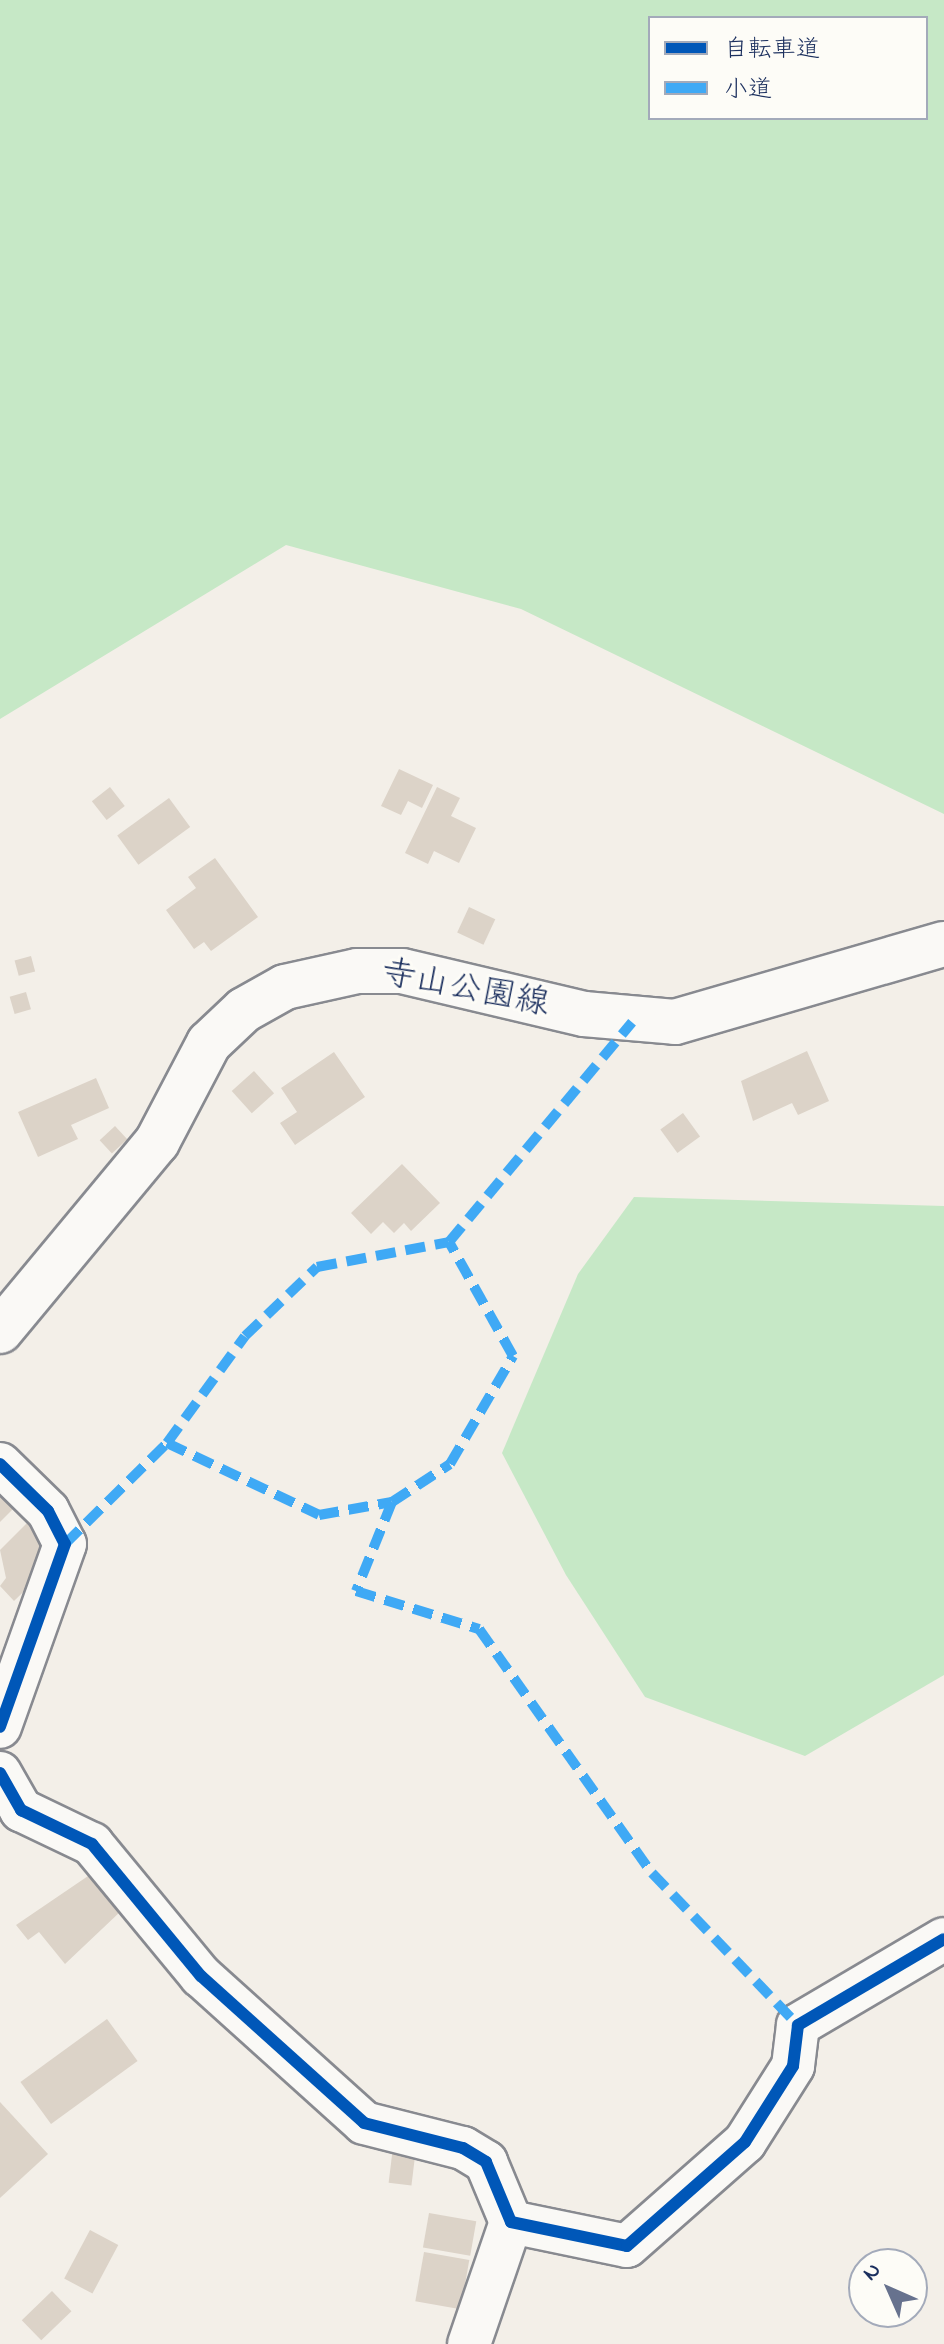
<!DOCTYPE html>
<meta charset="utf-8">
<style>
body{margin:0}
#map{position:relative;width:944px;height:2344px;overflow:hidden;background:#f3efe8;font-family:"Indie Flower","Klee One",sans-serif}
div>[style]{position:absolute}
.green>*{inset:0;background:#c6e8c6}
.building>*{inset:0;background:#dcd3c8;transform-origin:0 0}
.roads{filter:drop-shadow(2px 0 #888a90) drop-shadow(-2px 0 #888a90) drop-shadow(0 2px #888a90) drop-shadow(0 -2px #888a90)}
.minor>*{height:42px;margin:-21px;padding:0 21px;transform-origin:21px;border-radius:21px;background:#faf9f6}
.major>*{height:44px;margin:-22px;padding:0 22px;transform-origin:22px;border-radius:22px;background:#faf9f6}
.quiet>*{height:10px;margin-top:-5px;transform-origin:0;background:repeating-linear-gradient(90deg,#3fa9f5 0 20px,transparent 0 30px)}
.cycleway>*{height:12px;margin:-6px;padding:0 6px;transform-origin:6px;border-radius:6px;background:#0057b8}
span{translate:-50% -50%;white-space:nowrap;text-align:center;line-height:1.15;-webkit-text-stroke:6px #fdfcf7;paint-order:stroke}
.street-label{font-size:34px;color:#1b2f5e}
.legend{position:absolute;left:648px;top:16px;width:280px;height:104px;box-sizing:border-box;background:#fdfcf7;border:2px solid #a3aaba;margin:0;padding:10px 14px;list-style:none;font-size:24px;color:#1b2f5e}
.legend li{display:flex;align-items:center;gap:16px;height:40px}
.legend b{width:40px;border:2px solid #a3aaba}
.north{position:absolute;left:848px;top:2248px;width:80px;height:80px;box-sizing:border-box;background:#fdfcf7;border:2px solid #a3aaba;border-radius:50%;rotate:315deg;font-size:22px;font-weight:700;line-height:32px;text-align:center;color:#1b2f5e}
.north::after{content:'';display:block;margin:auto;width:28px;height:36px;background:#67728e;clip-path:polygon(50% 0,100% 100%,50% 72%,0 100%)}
</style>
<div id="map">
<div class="green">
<i style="clip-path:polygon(evenodd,0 0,944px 0,944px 814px,521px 609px,286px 545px,0 719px,0 0,650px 18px,926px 18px,926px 118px,650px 118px,650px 18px)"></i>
<i style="clip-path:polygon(634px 1197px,944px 1206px,944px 1675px,805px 1756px,645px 1697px,566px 1575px,502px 1453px,578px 1274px)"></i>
</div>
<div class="building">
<i style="clip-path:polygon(399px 769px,433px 785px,422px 808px,408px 801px,401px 815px,381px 806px)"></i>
<i style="left:110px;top:787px;width:24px;height:23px;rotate:52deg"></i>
<i style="clip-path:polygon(437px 787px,460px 798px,451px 816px,476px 828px,459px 863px,434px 851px,428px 864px,405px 853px)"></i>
<i style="left:169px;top:798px;width:36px;height:64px;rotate:54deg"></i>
<i style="clip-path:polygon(215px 858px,258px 917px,211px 951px,204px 942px,194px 949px,166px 910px,196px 888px,188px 877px)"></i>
<i style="left:469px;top:907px;width:29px;height:28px;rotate:25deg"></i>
<i style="left:31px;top:956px;width:16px;height:17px;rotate:75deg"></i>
<i style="left:26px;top:992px;width:18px;height:17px;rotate:74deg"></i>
<i style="clip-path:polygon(807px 1051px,829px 1101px,798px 1115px,792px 1103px,753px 1121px,741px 1081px)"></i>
<i style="clip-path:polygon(334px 1052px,365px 1097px,295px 1145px,280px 1123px,297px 1112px,281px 1088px)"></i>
<i style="left:254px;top:1071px;width:30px;height:30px;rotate:48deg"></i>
<i style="clip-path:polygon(96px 1078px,109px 1108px,71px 1125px,78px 1139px,38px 1157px,18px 1112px)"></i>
<i style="left:683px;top:1113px;width:29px;height:28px;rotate:54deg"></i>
<i style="left:115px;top:1126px;width:18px;height:21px;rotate:47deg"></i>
<i style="clip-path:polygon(402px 1164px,440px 1203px,411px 1231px,404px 1223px,394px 1233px,383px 1222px,371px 1234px,351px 1213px)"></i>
<i style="clip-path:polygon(0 1478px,22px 1500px,0 1522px)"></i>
<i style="clip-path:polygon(28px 1522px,51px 1544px,52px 1564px,14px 1601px,0 1586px,6px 1578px,0 1550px)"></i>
<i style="clip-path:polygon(91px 1874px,121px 1911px,65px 1964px,39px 1932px,28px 1940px,16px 1925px)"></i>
<i style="left:107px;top:2019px;width:52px;height:107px;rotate:54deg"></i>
<i style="clip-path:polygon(0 2102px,48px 2154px,0 2198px)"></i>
<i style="left:393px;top:2147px;width:23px;height:36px;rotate:7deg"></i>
<i style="left:429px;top:2213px;width:48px;height:35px;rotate:10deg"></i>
<i style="left:90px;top:2230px;width:32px;height:55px;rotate:28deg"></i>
<i style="left:424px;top:2252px;width:46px;height:50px;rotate:10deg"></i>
<i style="left:52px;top:2291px;width:28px;height:42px;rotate:46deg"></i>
</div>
<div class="roads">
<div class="minor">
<i style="left:0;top:1464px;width:67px;rotate:44.4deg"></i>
<i style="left:48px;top:1511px;width:37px;rotate:63deg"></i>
<i style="left:65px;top:1544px;width:194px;rotate:109.6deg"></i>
<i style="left:0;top:1773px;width:43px;rotate:60.4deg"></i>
<i style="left:21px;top:1810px;width:79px;rotate:25.6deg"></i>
<i style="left:92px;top:1844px;width:171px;rotate:50.5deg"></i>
<i style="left:201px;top:1976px;width:219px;rotate:42deg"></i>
<i style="left:364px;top:2123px;width:102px;rotate:14.2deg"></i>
<i style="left:463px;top:2148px;width:27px;rotate:31deg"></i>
<i style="left:486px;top:2162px;width:65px;rotate:67.4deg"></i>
<i style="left:511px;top:2222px;width:118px;rotate:11.7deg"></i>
<i style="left:627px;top:2246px;width:157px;rotate:-41.4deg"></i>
<i style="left:745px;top:2142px;width:90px;rotate:-57.7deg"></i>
<i style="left:793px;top:2066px;width:41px;rotate:-83deg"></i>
<i style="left:798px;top:2025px;width:169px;rotate:-30.5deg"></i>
<i style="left:469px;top:2344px;width:129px;rotate:-71deg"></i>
</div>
<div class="major">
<i style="left:0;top:1331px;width:246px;rotate:-50.3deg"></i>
<i style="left:157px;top:1142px;width:112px;rotate:-62.3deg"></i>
<i style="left:209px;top:1043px;width:48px;rotate:-43.3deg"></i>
<i style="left:244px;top:1010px;width:47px;rotate:-29.3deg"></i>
<i style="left:285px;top:987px;width:74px;rotate:-12.5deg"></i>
<i style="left:357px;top:971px;width:45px"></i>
<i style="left:402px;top:971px;width:187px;rotate:13.3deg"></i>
<i style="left:584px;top:1014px;width:91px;rotate:5deg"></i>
<i style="left:675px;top:1022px;width:280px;rotate:-16.2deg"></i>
</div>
</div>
<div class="quiet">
<i style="left:167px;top:1443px;width:132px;rotate:-53.9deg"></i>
<i style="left:245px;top:1336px;width:100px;rotate:-43.8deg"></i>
<i style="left:317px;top:1267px;width:134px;rotate:-10.7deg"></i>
<i style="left:392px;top:1502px;width:96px;rotate:112deg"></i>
<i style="left:356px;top:1591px;width:129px;rotate:17.2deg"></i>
<i style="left:479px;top:1629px;width:299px;rotate:54.7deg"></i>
<i style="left:652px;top:1873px;width:211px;rotate:46.2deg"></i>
<i style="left:65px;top:1544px;width:144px;rotate:-44.7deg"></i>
<i style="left:167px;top:1443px;width:168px;rotate:25.3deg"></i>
<i style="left:319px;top:1515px;width:74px;rotate:-10.1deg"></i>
<i style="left:392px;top:1502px;width:69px;rotate:-33.2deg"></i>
<i style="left:450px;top:1464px;width:125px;rotate:-59.7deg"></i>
<i style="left:513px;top:1356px;width:131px;rotate:-119.3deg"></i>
<i style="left:449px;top:1242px;width:286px;rotate:-50.2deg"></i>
</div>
<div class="cycleway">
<i style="left:0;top:1464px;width:67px;rotate:44.4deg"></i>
<i style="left:48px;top:1511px;width:37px;rotate:63deg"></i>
<i style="left:65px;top:1544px;width:194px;rotate:109.6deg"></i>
<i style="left:0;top:1773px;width:43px;rotate:60.4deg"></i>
<i style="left:21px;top:1810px;width:79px;rotate:25.6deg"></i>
<i style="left:92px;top:1844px;width:171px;rotate:50.5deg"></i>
<i style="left:201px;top:1976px;width:219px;rotate:42deg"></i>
<i style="left:364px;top:2123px;width:102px;rotate:14.2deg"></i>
<i style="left:463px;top:2148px;width:27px;rotate:31deg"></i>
<i style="left:486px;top:2162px;width:65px;rotate:67.4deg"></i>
<i style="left:511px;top:2222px;width:118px;rotate:11.7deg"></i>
<i style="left:627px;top:2246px;width:157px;rotate:-41.4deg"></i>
<i style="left:745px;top:2142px;width:90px;rotate:-57.7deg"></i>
<i style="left:793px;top:2066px;width:41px;rotate:-83deg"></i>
<i style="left:798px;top:2025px;width:169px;rotate:-30.5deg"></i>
</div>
<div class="street-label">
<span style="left:465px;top:990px;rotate:11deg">寺山公園線</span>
</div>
<ul class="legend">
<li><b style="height:10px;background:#0057b8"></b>自転車道</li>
<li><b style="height:10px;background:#3fa9f5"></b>小道</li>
</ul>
<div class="north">N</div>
</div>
